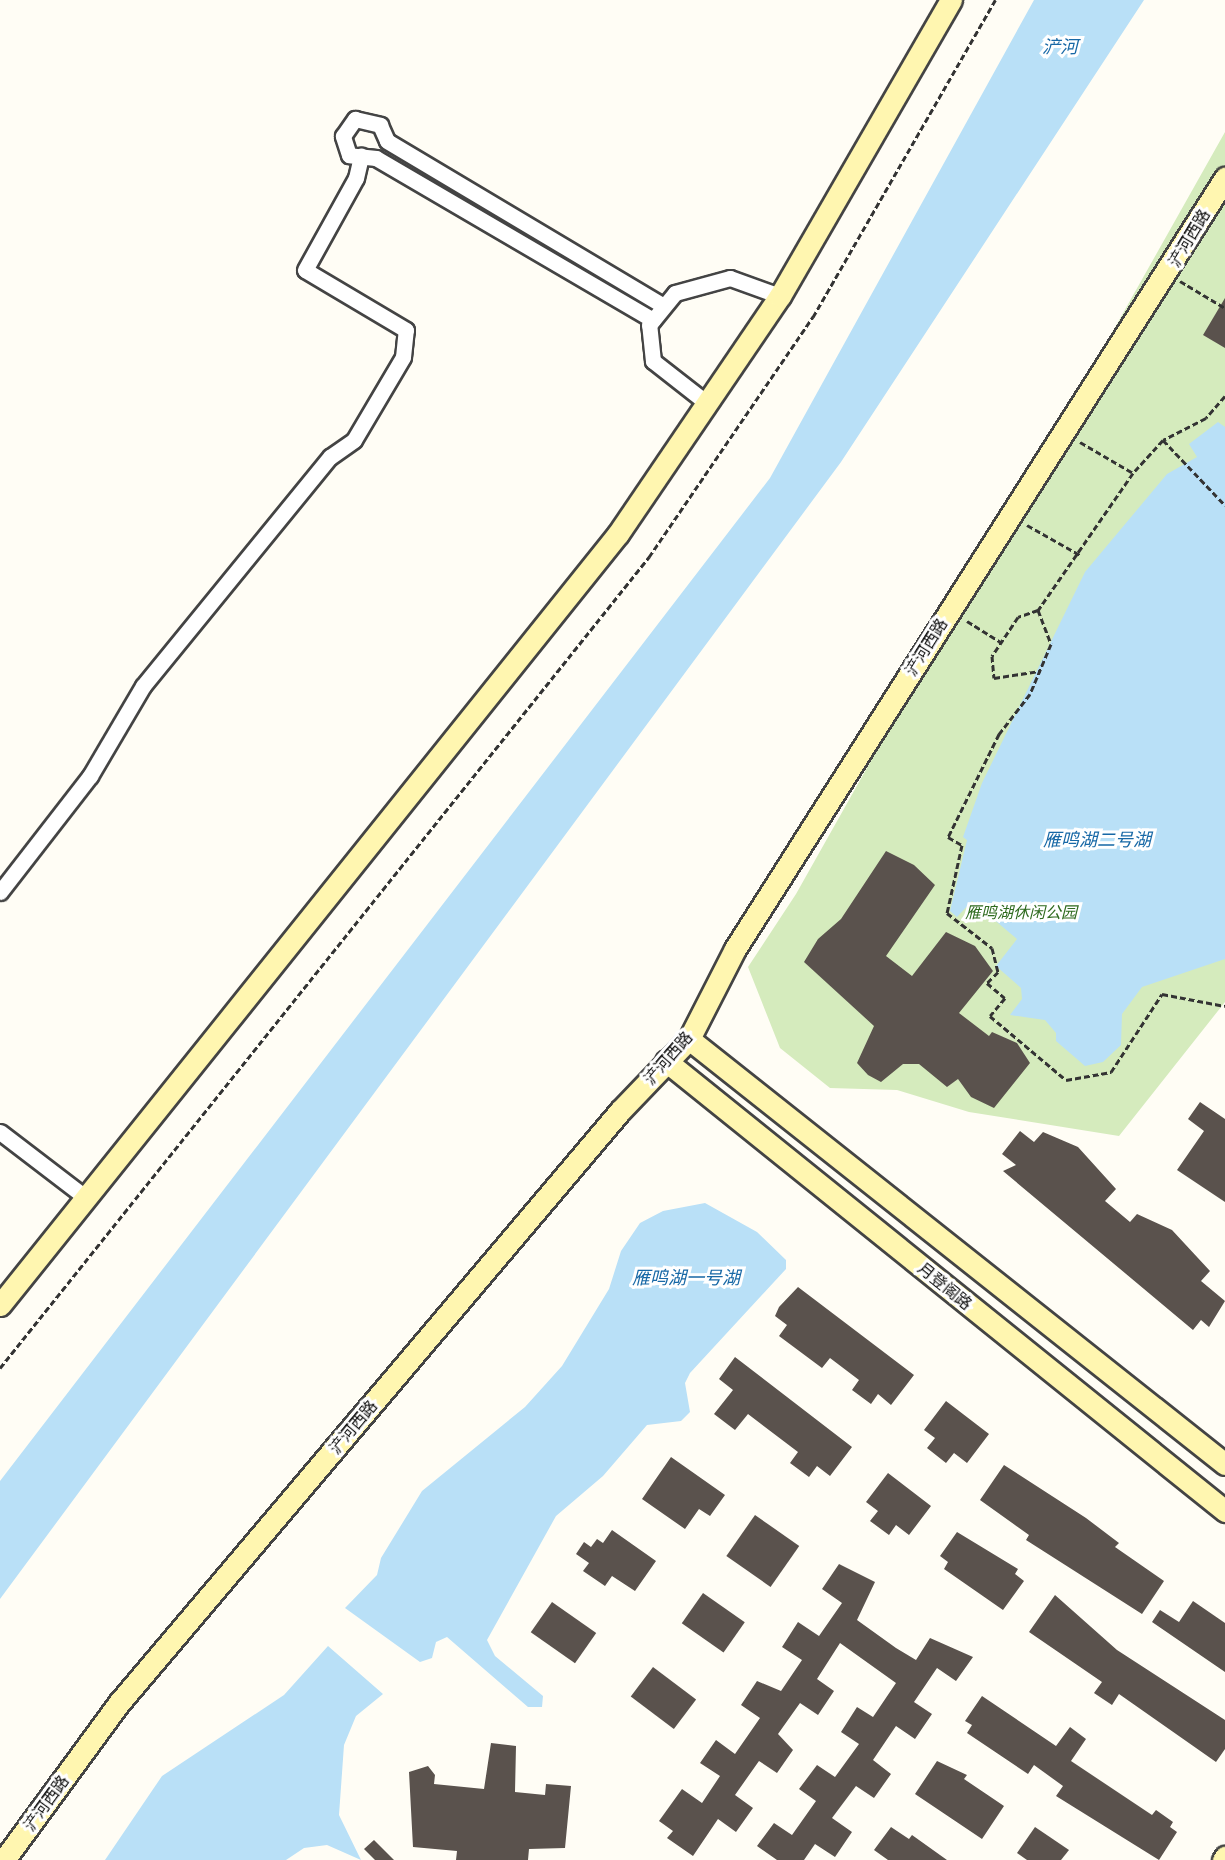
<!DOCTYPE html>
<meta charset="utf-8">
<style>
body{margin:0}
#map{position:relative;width:1225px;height:1860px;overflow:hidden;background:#fffdf5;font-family:"PT Serif","Noto Sans SC",serif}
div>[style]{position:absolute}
.green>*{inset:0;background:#d5ebbd}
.water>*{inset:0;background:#b9e0f7}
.building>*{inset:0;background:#5a524d;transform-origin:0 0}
.path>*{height:3px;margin-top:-1.5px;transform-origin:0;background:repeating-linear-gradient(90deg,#333 0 6px,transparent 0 9px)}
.roads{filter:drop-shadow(2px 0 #444) drop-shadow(-2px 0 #444) drop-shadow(0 2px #444) drop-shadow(0 -2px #444)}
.street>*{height:15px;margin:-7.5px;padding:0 7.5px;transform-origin:7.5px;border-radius:7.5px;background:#fff}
.secondary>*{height:21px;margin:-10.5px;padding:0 10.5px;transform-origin:10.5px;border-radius:10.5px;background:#fff6b0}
span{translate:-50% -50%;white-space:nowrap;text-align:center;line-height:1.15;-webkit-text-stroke:6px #fff;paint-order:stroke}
.street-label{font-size:16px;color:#111}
.park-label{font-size:16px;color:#2f6b1f;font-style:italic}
.water-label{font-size:18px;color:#1768a6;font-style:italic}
</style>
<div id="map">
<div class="green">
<i style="clip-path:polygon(1225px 132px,1225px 1002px,1119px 1136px,969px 1112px,897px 1090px,830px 1088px,780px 1048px,748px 967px,796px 894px)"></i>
</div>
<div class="water">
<i style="clip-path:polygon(1034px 0,1144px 0,841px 462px,0 1599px,0 1481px,770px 478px)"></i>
<i style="clip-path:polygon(1218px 422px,1225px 427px,1225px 959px,1142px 987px,1122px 1014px,1121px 1045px,1103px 1062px,1085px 1066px,1056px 1041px,1056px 1033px,1045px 1020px,1010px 1015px,1022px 999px,1021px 988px,996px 966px,1017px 939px,972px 901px,957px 917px,950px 911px,967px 840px,963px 837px,982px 783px,1085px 572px,1167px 474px,1197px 457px,1189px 444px)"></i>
<i style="clip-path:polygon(705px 1203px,757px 1232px,786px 1260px,786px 1269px,690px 1373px,685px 1383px,690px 1412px,681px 1421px,647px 1425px,603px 1476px,556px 1516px,487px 1640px,495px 1656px,543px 1696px,542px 1707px,528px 1707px,447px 1637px,436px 1642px,432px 1658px,420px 1662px,345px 1608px,377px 1575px,381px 1558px,422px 1491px,525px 1407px,562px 1366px,609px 1289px,621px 1251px,640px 1223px,663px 1211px)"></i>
<i style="clip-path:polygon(328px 1646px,383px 1694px,356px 1716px,344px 1745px,339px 1815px,361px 1860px,327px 1845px,304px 1848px,286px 1860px,105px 1860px,162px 1776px,284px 1695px)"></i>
</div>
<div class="building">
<i style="clip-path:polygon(1225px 298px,1225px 348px,1203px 335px)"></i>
<i style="clip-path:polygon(886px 851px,914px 865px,935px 885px,886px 956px,912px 976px,946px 932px,975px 946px,993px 971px,959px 1013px,989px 1036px,992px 1032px,1017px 1043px,1030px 1063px,994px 1108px,971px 1097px,958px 1079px,947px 1087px,919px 1064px,903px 1064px,881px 1082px,868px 1075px,857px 1063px,874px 1026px,804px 962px,818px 939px,841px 919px)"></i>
<i style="clip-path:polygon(1200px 1102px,1225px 1119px,1225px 1202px,1177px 1170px,1204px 1131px,1188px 1119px)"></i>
<i style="clip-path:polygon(1020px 1131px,1034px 1142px,1043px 1132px,1078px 1147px,1116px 1189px,1105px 1201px,1130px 1222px,1137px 1214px,1172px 1230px,1210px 1271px,1201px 1281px,1225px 1301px,1209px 1327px,1201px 1320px,1193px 1330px,1003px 1171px,1016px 1165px,1002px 1154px)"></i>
<i style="clip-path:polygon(798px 1287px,914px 1375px,891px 1405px,878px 1394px,871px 1404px,852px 1390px,859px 1380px,830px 1358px,822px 1368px,779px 1336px,787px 1325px,775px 1316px,779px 1307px)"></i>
<i style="clip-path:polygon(735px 1357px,852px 1447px,830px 1476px,817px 1466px,809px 1477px,790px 1463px,798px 1452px,748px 1414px,735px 1430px,714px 1414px,733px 1390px,719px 1379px)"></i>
<i style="clip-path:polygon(946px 1401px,989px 1434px,967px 1463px,954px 1453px,946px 1463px,927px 1448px,935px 1438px,924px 1430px)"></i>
<i style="clip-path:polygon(671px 1457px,725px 1495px,710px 1516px,699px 1509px,685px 1529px,642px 1499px)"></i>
<i style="clip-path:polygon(1004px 1465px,1086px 1518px,1119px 1543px,1115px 1547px,1164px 1581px,1142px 1614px,1026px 1540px,1029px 1535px,980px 1500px)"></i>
<i style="clip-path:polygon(888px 1473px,931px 1506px,909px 1535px,896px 1525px,889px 1535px,870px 1521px,878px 1511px,866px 1502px)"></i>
<i style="left:755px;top:1515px;width:54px;height:50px;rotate:35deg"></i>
<i style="clip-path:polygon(612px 1530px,656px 1561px,635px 1591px,612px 1576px,605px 1586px,583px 1571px,589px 1563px,576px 1554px,584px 1542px,591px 1547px,597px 1539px,603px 1543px)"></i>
<i style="clip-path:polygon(957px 1532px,1018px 1569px,1015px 1574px,1024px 1581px,1003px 1610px,944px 1569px,948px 1562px,940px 1556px)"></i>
<i style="clip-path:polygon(839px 1564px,875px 1582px,857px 1620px,896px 1648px,916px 1660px,930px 1638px,973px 1657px,956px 1681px,937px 1668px,914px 1702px,932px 1714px,915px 1739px,896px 1726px,873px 1760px,891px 1774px,874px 1798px,856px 1786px,832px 1818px,852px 1832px,835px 1857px,815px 1844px,804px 1860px,777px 1860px,757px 1846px,774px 1823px,792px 1835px,816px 1801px,799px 1789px,817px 1765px,835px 1777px,859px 1744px,841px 1732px,857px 1707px,873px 1717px,896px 1683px,840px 1643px,817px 1679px,834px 1691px,818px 1715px,800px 1703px,778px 1734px,793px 1750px,777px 1773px,759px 1761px,735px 1795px,753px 1808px,736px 1832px,718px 1819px,693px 1856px,667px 1838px,673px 1831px,659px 1821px,682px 1789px,702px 1803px,720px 1776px,700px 1763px,716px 1740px,735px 1754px,760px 1718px,741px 1705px,757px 1681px,781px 1691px,802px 1660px,782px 1647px,798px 1622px,819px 1636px,842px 1603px,822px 1589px)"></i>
<i style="left:703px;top:1593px;width:51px;height:37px;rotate:35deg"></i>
<i style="clip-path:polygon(1055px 1595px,1117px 1650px,1225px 1720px,1225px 1749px,1216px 1762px,1119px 1694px,1112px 1705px,1094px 1693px,1102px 1682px,1029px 1632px)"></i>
<i style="clip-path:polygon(1193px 1601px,1225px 1623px,1225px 1672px,1152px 1622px,1160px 1610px,1179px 1622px)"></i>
<i style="left:552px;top:1602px;width:54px;height:37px;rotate:35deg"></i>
<i style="left:653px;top:1667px;width:54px;height:37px;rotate:37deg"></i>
<i style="clip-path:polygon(982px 1696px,1056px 1746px,1070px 1727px,1086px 1739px,1071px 1761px,1152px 1815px,1156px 1810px,1173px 1822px,1170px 1827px,1177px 1832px,1159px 1860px,1056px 1796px,1063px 1786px,1034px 1765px,1028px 1774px,967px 1733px,972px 1725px,965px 1721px)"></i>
<i style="clip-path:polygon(491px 1743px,516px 1746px,515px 1792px,545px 1795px,546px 1784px,571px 1786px,565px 1848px,529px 1849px,528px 1860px,456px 1860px,457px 1851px,413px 1847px,409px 1772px,428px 1766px,435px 1775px,434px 1784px,484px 1789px)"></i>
<i style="clip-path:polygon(937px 1761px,967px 1775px,964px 1779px,1004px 1806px,982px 1839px,915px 1794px)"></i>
<i style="clip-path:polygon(891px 1827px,909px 1839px,912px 1835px,947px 1860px,888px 1860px,874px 1850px)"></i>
<i style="clip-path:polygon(1035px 1827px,1069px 1850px,1061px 1860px,1027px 1860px,1017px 1853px)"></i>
<i style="clip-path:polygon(374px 1840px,394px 1860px,375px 1860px,364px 1849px)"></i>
</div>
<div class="path">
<i style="left:1180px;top:281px;width:52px;rotate:31deg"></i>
<i style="left:1225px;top:396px;width:29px;rotate:131deg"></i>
<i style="left:1206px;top:418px;width:48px;rotate:152.9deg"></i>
<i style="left:1163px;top:440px;width:45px;rotate:132.3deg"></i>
<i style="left:1133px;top:473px;width:167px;rotate:124.7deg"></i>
<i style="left:1038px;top:610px;width:36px;rotate:69deg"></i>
<i style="left:1051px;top:644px;width:54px;rotate:112.8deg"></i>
<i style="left:1030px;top:694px;width:51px;rotate:127.8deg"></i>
<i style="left:999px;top:734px;width:115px;rotate:116.3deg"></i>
<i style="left:948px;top:837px;width:16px;rotate:30deg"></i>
<i style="left:962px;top:845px;width:70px;rotate:102.4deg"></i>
<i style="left:947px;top:913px;width:57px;rotate:37.9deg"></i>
<i style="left:992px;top:948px;width:25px;rotate:76deg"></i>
<i style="left:998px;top:972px;width:16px;rotate:135deg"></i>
<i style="left:987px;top:983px;width:23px;rotate:40deg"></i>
<i style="left:1005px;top:998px;width:23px;rotate:130deg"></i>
<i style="left:990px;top:1016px;width:99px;rotate:40.1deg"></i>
<i style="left:1066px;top:1080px;width:46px;rotate:-10.1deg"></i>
<i style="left:1111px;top:1072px;width:93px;rotate:-56.8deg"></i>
<i style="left:1162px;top:994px;width:64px;rotate:10.8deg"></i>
<i style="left:1163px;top:440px;width:90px;rotate:46.4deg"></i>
<i style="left:1080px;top:442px;width:61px;rotate:30.3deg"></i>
<i style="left:1027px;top:525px;width:61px;rotate:29.5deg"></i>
<i style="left:1038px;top:610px;width:21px;rotate:161deg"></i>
<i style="left:1018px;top:617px;width:47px;rotate:123.7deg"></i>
<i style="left:992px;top:656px;width:22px;rotate:85deg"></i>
<i style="left:994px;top:678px;width:47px;rotate:-8.7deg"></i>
<i style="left:967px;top:621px;width:40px;rotate:32deg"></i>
<i style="left:0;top:1368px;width:1039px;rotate:-51.33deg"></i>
<i style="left:649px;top:557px;width:291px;rotate:-55.7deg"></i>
<i style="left:813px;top:317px;width:366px;rotate:-60.1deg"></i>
</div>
<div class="roads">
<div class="street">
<i style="left:653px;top:320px;width:321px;rotate:-149.7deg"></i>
<i style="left:376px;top:158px;width:27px;rotate:-174deg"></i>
<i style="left:349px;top:155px;width:20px;rotate:-108deg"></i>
<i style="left:343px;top:136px;width:21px;rotate:-55deg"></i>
<i style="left:355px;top:119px;width:26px;rotate:13deg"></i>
<i style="left:380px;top:125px;width:17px;rotate:66deg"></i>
<i style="left:387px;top:141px;width:322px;rotate:30.8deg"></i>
<i style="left:708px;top:404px;width:70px;rotate:-142deg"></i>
<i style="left:653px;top:361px;width:36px;rotate:-96deg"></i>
<i style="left:649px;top:325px;width:41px;rotate:-50.9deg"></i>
<i style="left:675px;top:293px;width:57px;rotate:-15.3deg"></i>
<i style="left:730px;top:278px;width:53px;rotate:19.8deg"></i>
<i style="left:0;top:892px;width:147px;rotate:-52.2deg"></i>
<i style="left:90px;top:776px;width:104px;rotate:-59.5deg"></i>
<i style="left:143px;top:686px;width:296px;rotate:-50.8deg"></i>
<i style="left:330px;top:457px;width:29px;rotate:-35deg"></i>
<i style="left:354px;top:440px;width:96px;rotate:-59.4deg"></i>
<i style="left:403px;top:357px;width:27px;rotate:-84deg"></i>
<i style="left:406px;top:330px;width:117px;rotate:-149.3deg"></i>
<i style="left:305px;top:270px;width:105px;rotate:-61deg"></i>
<i style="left:356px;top:178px;width:23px;rotate:-77deg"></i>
<i style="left:0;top:1132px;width:107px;rotate:37.4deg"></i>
</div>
<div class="secondary">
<i style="left:689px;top:1039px;width:684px;rotate:38.41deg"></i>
<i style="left:666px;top:1061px;width:718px;rotate:38.83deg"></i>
<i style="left:0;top:1305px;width:988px;rotate:-51.29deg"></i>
<i style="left:618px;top:534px;width:288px;rotate:-55.8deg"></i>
<i style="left:780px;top:296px;width:342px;rotate:-60deg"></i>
<i style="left:4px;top:1860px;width:195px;rotate:-53.8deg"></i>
<i style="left:119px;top:1703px;width:776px;rotate:-49.76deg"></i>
<i style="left:620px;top:1111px;width:100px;rotate:-46.2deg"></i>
<i style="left:689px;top:1039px;width:101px;rotate:-62.9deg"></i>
<i style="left:735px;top:949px;width:914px;rotate:-57.56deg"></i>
<i style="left:1223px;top:1860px;width:4px;rotate:-56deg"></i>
</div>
</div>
<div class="street-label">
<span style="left:1189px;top:238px;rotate:-59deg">浐河西路</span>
<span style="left:926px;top:647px;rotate:-58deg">浐河西路</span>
<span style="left:668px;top:1058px;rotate:-49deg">浐河西路</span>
<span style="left:945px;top:1286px;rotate:39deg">月登阁路</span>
<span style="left:353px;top:1427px;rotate:-50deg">浐河西路</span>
<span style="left:46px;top:1803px;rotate:-54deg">浐河西路</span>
</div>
<div class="park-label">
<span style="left:1021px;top:912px">雁鸣湖休闲公园</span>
</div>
<div class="water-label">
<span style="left:1060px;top:46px">浐河</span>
<span style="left:1097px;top:839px">雁鸣湖二号湖</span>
<span style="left:686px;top:1277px">雁鸣湖一号湖</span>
</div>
</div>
